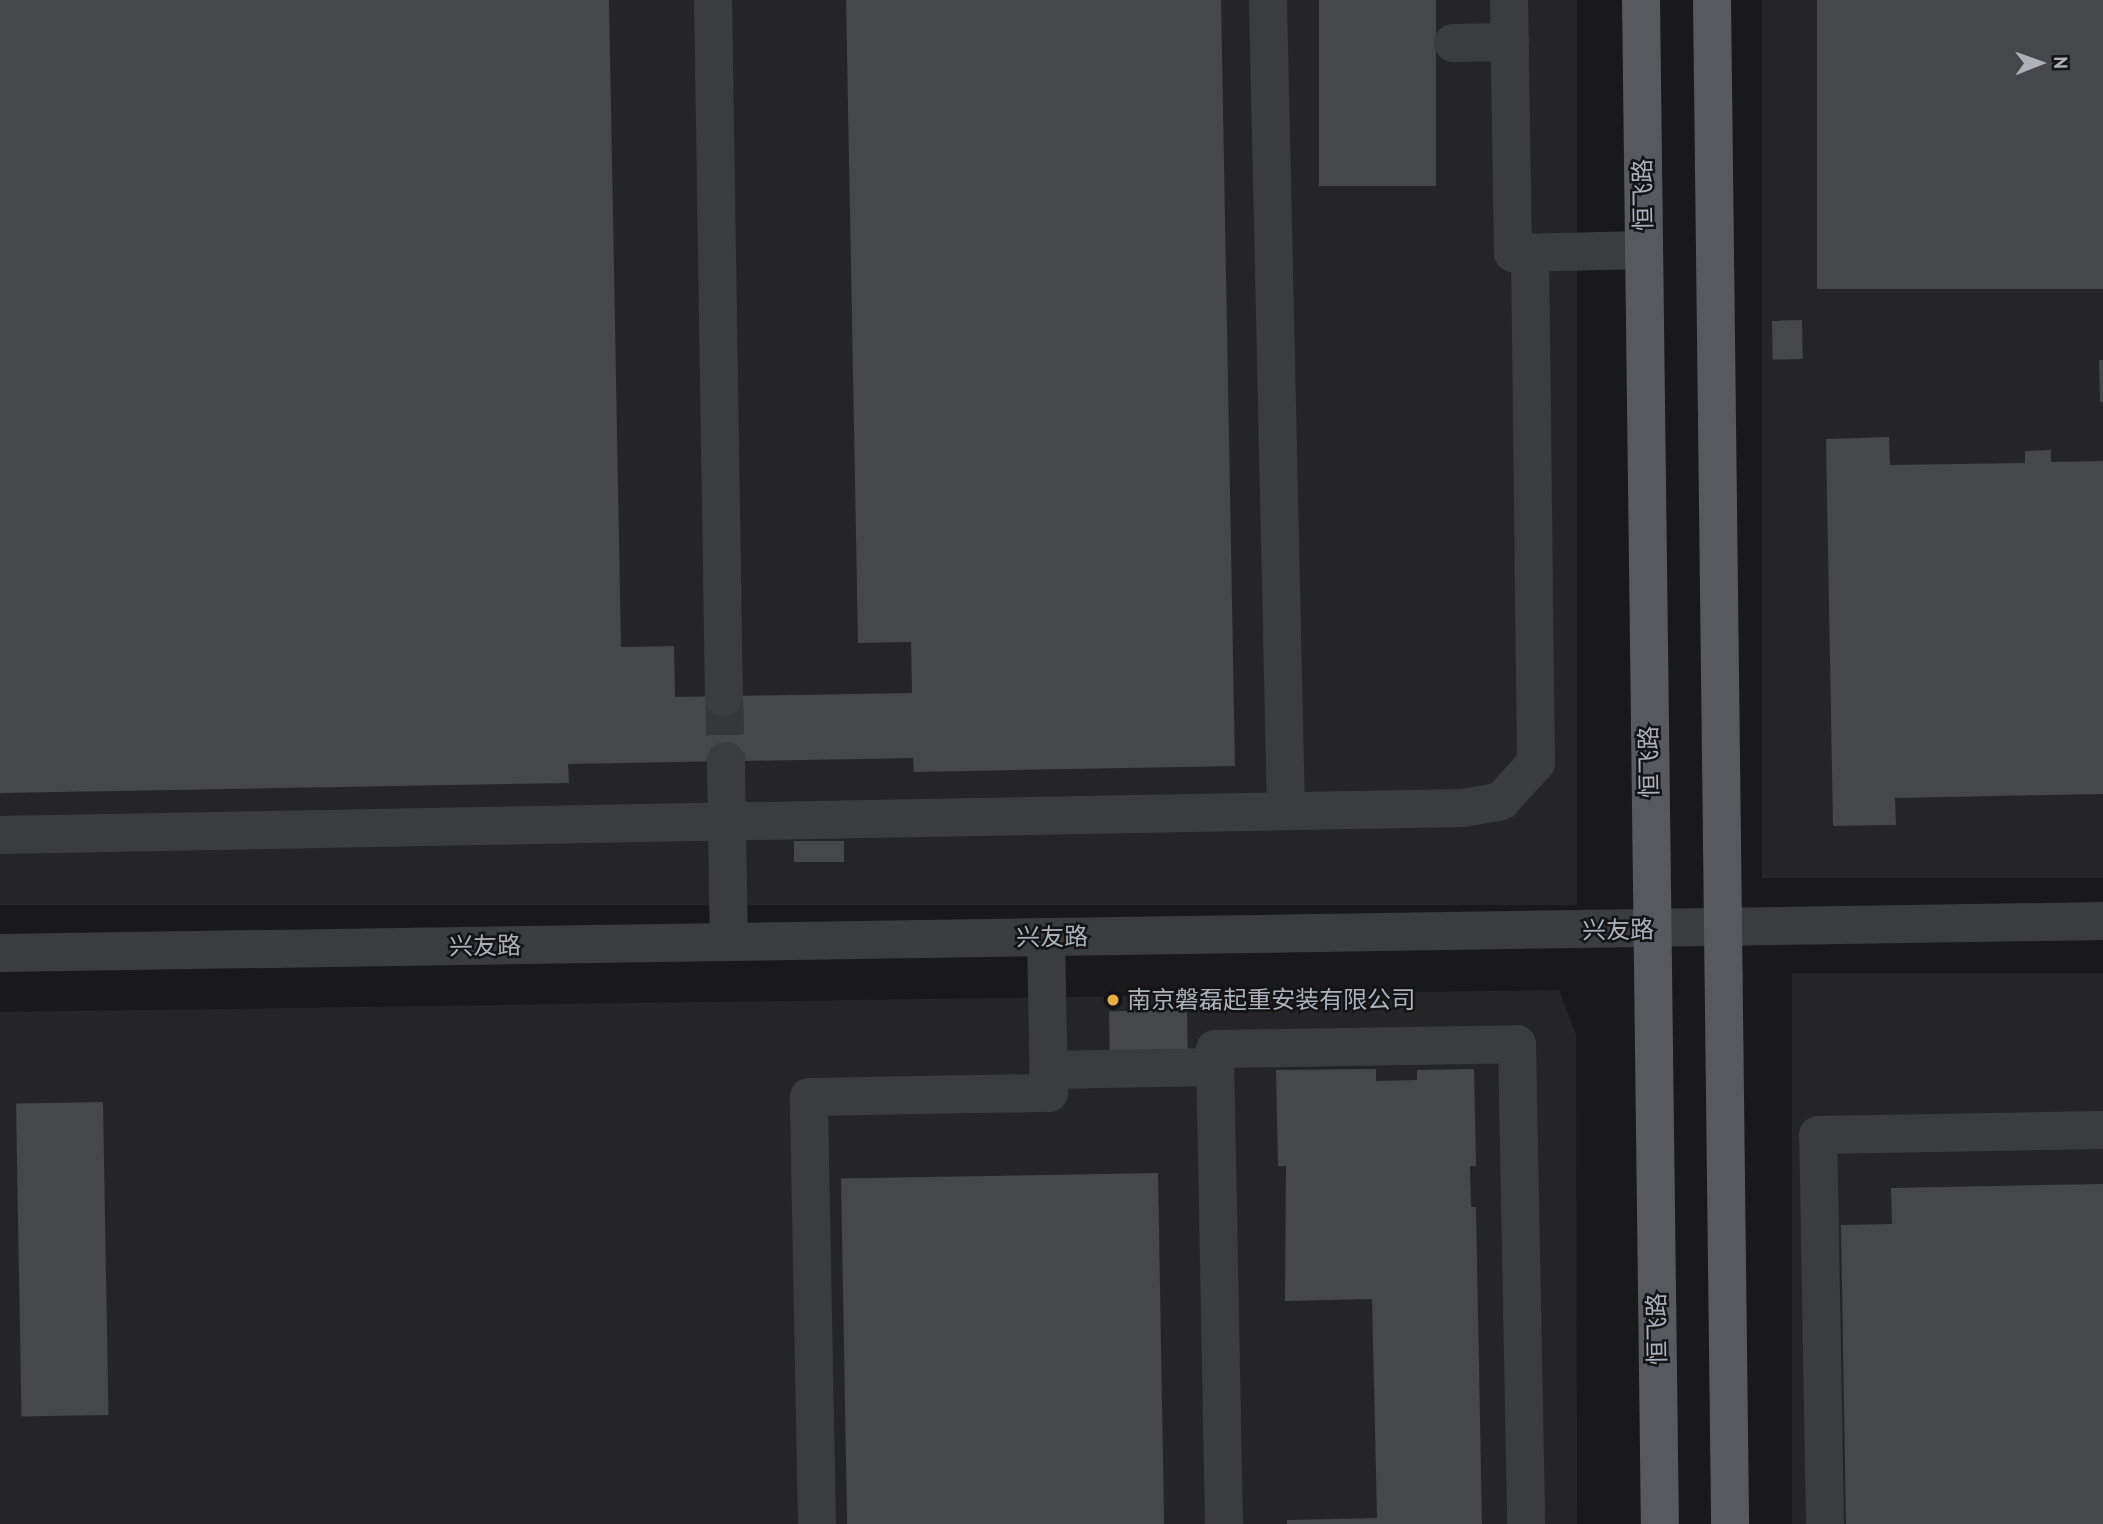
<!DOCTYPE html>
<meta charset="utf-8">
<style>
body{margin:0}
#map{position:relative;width:2103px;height:1524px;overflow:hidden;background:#19191b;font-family:"PT Sans","Noto Sans SC",sans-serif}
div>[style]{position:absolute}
.built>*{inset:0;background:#252528;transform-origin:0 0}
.building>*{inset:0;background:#46474b;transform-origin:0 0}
.minor-tunnel>*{height:38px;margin-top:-19px;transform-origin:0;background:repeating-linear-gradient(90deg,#36373b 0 38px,transparent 0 57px)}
.minor>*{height:38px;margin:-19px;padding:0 19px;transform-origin:19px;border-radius:19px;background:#3a3c40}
.major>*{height:38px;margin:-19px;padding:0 19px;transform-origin:19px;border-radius:19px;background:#57595f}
.dots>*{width:19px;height:19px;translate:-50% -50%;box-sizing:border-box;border:4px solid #141416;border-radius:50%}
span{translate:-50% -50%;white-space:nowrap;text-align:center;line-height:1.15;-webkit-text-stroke:5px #141416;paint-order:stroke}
.street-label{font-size:24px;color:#acb1ba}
.poi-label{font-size:24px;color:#acb1ba}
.left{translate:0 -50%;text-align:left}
.north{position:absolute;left:2005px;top:28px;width:70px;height:70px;-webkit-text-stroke:5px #141416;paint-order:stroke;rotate:89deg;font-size:19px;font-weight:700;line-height:28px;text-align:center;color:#acb1ba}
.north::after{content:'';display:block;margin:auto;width:24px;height:32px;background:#acb1ba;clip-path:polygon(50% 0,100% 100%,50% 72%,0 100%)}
</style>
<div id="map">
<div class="built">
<i style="left:0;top:0;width:1577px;height:905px"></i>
<i style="left:1762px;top:0;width:341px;height:878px"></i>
<i style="left:2103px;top:973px;width:551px;height:311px;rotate:90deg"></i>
<i style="clip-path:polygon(1559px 990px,1576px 1035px,1577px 1524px,0 1524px,0 1012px)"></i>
</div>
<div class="building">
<i style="clip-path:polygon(0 0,609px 0,621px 647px,674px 646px,675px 697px,912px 693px,911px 642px,858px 643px,846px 0,1221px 0,1235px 766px,914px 772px,913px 758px,568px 764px,569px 783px,0 793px)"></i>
<i style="left:1319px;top:0;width:117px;height:186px"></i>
<i style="left:1817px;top:0;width:286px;height:289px"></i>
<i style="left:1802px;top:320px;width:39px;height:30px;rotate:89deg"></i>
<i style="clip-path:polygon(2099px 360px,2103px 360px,2103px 402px,2100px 402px)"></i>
<i style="clip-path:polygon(1889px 437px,1890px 465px,2025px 463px,2025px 451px,2051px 450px,2051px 462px,2103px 461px,2103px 794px,1895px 798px,1896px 825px,1833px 826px,1826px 439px)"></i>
<i style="left:844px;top:841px;width:21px;height:50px;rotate:90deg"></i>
<i style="left:1187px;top:1010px;width:40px;height:78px;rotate:89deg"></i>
<i style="clip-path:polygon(1376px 1069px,1376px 1081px,1417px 1080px,1417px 1070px,1474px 1069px,1476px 1166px,1470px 1166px,1471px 1207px,1476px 1207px,1482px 1524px,1287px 1524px,1287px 1520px,1377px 1518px,1372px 1299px,1285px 1301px,1286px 1166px,1278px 1166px,1276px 1070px)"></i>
<i style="left:103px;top:1102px;width:313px;height:87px;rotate:89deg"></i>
<i style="left:1158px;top:1173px;width:351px;height:317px;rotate:89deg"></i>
<i style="clip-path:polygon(2103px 1184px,2103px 1524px,1846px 1524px,1841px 1225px,1892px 1224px,1891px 1188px)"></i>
</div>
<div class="minor-tunnel">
<i style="left:724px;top:697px;width:64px;rotate:88.2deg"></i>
</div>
<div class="minor">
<i style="left:713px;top:0;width:697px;rotate:89.1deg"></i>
<i style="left:1268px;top:0;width:811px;rotate:88.73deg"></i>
<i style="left:1509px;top:0;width:253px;rotate:89.1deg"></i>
<i style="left:1513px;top:253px;width:131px;rotate:-1.3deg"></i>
<i style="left:1453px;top:43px;width:57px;rotate:-1deg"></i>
<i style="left:726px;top:761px;width:181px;rotate:89.1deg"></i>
<i style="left:0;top:835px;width:1463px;rotate:-1.06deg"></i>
<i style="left:1463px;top:808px;width:39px;rotate:-10deg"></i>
<i style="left:1501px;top:801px;width:52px;rotate:-47.4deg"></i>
<i style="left:1536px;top:763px;width:511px;rotate:-90.67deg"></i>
<i style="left:0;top:953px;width:2103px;rotate:-0.87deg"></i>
<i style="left:1048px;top:1070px;width:167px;rotate:-1deg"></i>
<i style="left:817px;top:1524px;width:427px;rotate:-91.1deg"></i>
<i style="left:809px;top:1097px;width:240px;rotate:-1deg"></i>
<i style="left:1049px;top:1093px;width:156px;rotate:-91.1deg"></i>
<i style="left:1224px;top:1524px;width:475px;rotate:-91.1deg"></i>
<i style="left:1215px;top:1049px;width:302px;rotate:-0.9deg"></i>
<i style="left:1517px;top:1044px;width:480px;rotate:88.9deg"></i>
<i style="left:1825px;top:1524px;width:389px;rotate:-91deg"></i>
<i style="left:1818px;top:1135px;width:285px;rotate:-1deg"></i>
</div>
<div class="major">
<i style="left:1641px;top:0;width:1524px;rotate:89.29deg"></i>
<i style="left:1712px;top:0;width:1524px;rotate:89.32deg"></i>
</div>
<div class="dots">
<i style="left:1113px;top:1000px;background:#e9ab43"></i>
</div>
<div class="street-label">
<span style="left:1643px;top:195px;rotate:-91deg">恒飞路</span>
<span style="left:1649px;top:762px;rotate:-91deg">恒飞路</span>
<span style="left:1618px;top:930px;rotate:-1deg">兴友路</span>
<span style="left:1052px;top:937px;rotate:-1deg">兴友路</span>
<span style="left:485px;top:946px;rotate:-1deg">兴友路</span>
<span style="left:1657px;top:1329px;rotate:-91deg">恒飞路</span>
</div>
<div class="poi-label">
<span class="left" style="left:1127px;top:1000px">南京磐磊起重安装有限公司</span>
</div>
<div class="north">N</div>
</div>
